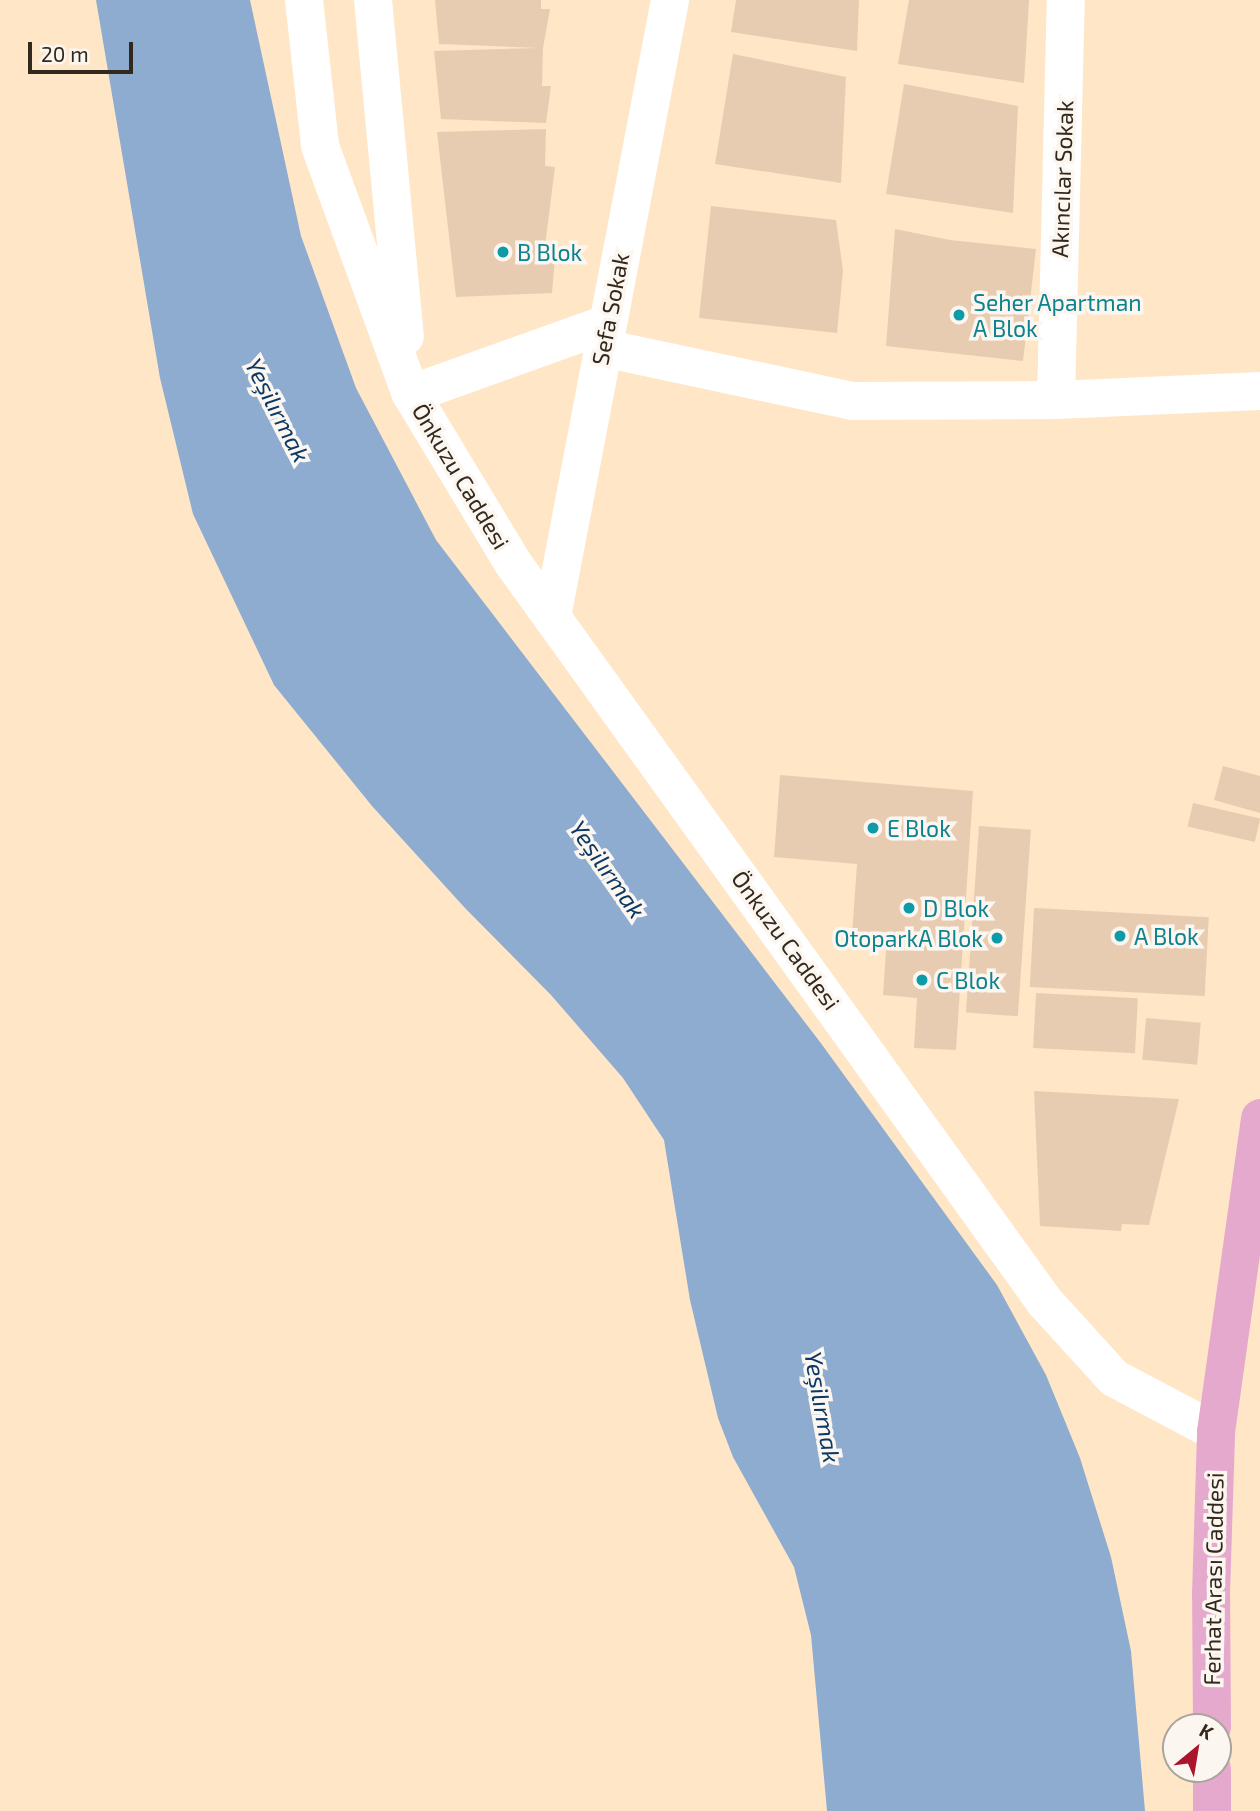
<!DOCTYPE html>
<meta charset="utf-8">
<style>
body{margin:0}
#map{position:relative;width:1260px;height:1811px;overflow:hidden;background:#ffe6c7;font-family:"Exo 2",sans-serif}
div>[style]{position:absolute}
.water>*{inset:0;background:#8dacd0}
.building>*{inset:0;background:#e8ccb1;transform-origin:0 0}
.minor>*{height:38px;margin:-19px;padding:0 19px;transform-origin:19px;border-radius:19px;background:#fff}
.major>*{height:38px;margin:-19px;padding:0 19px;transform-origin:19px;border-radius:19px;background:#e6a9ce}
.dots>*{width:19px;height:19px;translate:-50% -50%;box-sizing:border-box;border:4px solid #fcf6f0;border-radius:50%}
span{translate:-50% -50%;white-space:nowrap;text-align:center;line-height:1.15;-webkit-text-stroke:7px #fcf6f0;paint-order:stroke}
.street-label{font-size:23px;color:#32281d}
.culture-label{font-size:23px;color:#0d838f}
.left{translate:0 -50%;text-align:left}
.right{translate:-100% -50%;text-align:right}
.water-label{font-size:24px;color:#0b3866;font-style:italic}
.north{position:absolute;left:1162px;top:1713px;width:70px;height:70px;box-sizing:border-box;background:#fcf6f0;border:2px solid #aba49c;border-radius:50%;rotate:30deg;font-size:19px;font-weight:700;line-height:28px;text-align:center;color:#32281d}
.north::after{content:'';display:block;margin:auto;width:24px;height:32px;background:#aa152b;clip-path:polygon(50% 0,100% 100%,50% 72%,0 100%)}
.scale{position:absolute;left:28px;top:42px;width:105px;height:32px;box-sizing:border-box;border:4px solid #32281d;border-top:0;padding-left:9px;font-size:21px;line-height:24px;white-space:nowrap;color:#32281d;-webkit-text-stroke:5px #fcf6f0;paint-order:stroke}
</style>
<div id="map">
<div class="water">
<i style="clip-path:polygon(96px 0,250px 0,301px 236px,356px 388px,436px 540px,820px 1042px,997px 1285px,1046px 1375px,1080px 1458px,1111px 1557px,1131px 1651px,1145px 1811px,827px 1811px,811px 1635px,794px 1567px,733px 1457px,718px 1418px,690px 1300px,664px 1140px,623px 1078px,551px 995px,465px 908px,372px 806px,274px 685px,193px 514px,160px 378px)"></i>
</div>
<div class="building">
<i style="clip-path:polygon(435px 0,541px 0,541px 9px,550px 9px,543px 48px,542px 86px,551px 86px,546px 123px,441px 119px,434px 51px,538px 48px,439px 44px)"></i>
<i style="clip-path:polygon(736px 0,859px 0,857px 51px,731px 32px)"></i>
<i style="clip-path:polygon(909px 0,1029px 0,1024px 83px,898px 64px)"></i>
<i style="clip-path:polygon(733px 54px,846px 77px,841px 183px,715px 164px)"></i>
<i style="clip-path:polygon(904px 84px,1018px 106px,1013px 213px,886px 194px)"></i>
<i style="clip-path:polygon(546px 129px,545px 166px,555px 167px,545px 246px,556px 245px,552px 293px,456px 297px,437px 132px)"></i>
<i style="clip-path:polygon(711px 206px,836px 220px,843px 271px,837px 333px,699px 318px)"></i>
<i style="clip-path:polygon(895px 229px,950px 240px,1036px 249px,1023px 361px,886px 346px)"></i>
<i style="clip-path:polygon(1223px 766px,1260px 776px,1260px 813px,1214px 800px)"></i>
<i style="clip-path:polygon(780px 775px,973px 791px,956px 1050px,914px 1048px,917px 998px,883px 995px,887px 937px,852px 935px,857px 864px,774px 857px)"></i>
<i style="left:1193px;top:803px;width:69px;height:24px;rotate:13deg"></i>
<i style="left:979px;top:826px;width:52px;height:187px;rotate:4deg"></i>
<i style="left:1034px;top:908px;width:175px;height:79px;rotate:3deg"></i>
<i style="left:1036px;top:993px;width:102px;height:55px;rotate:3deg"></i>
<i style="left:1146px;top:1018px;width:55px;height:42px;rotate:5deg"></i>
<i style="clip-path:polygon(1034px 1091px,1179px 1099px,1149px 1225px,1122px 1224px,1121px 1231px,1040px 1226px)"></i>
</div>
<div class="minor">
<i style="left:304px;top:0;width:147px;rotate:83.7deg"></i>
<i style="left:320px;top:146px;width:264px;rotate:69.9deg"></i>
<i style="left:411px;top:394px;width:197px;rotate:58.9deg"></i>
<i style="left:513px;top:563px;width:909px;rotate:54.26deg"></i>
<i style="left:1044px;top:1301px;width:104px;rotate:47.7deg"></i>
<i style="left:1114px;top:1378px;width:115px;rotate:27.9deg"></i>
<i style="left:373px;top:0;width:338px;rotate:84.6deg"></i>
<i style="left:603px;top:348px;width:255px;rotate:12deg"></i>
<i style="left:852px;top:401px;width:204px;rotate:-0.3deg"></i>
<i style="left:1056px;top:400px;width:204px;rotate:-2.5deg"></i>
<i style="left:411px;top:394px;width:208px;rotate:-19.7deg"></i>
<i style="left:1056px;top:400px;width:400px;rotate:-88.6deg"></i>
<i style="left:552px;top:617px;width:628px;rotate:-79.17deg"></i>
</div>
<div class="major">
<i style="left:1212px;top:1727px;width:133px;rotate:-90.4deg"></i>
<i style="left:1211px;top:1594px;width:162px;rotate:-88.2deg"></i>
<i style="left:1216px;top:1432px;width:317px;rotate:-82deg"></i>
<i style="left:1212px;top:1769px;width:42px;rotate:90deg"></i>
</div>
<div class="dots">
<i style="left:503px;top:252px;background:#0f9aa8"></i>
<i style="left:959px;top:315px;background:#0f9aa8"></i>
<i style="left:873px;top:828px;background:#0f9aa8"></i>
<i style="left:909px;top:908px;background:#0f9aa8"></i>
<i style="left:1120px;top:936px;background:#0f9aa8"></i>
<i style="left:997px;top:938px;background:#0f9aa8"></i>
<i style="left:922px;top:980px;background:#0f9aa8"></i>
</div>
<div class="street-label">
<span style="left:1062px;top:179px;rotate:-88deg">Akıncılar Sokak</span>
<span style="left:610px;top:309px;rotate:-79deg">Sefa Sokak</span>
<span style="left:461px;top:476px;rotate:59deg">Önkuzu Caddesi</span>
<span style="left:786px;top:940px;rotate:54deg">Önkuzu Caddesi</span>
<span style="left:1213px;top:1579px;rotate:-89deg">Ferhat Arası Caddesi</span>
</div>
<div class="culture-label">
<span class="left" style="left:517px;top:252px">B Blok</span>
<span class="left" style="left:973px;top:315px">Seher Apartman<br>A Blok</span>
<span class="left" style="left:887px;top:828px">E Blok</span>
<span class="left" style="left:923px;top:908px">D Blok</span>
<span class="left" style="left:1134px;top:936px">A Blok</span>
<span class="right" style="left:983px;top:938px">OtoparkA Blok</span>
<span class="left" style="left:936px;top:980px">C Blok</span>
</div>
<div class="water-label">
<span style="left:278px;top:410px;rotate:63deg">Yeşilırmak</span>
<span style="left:608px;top:869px;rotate:55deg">Yeşilırmak</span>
<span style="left:823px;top:1407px;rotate:80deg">Yeşilırmak</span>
</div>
<div class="north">K</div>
<div class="scale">20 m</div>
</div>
